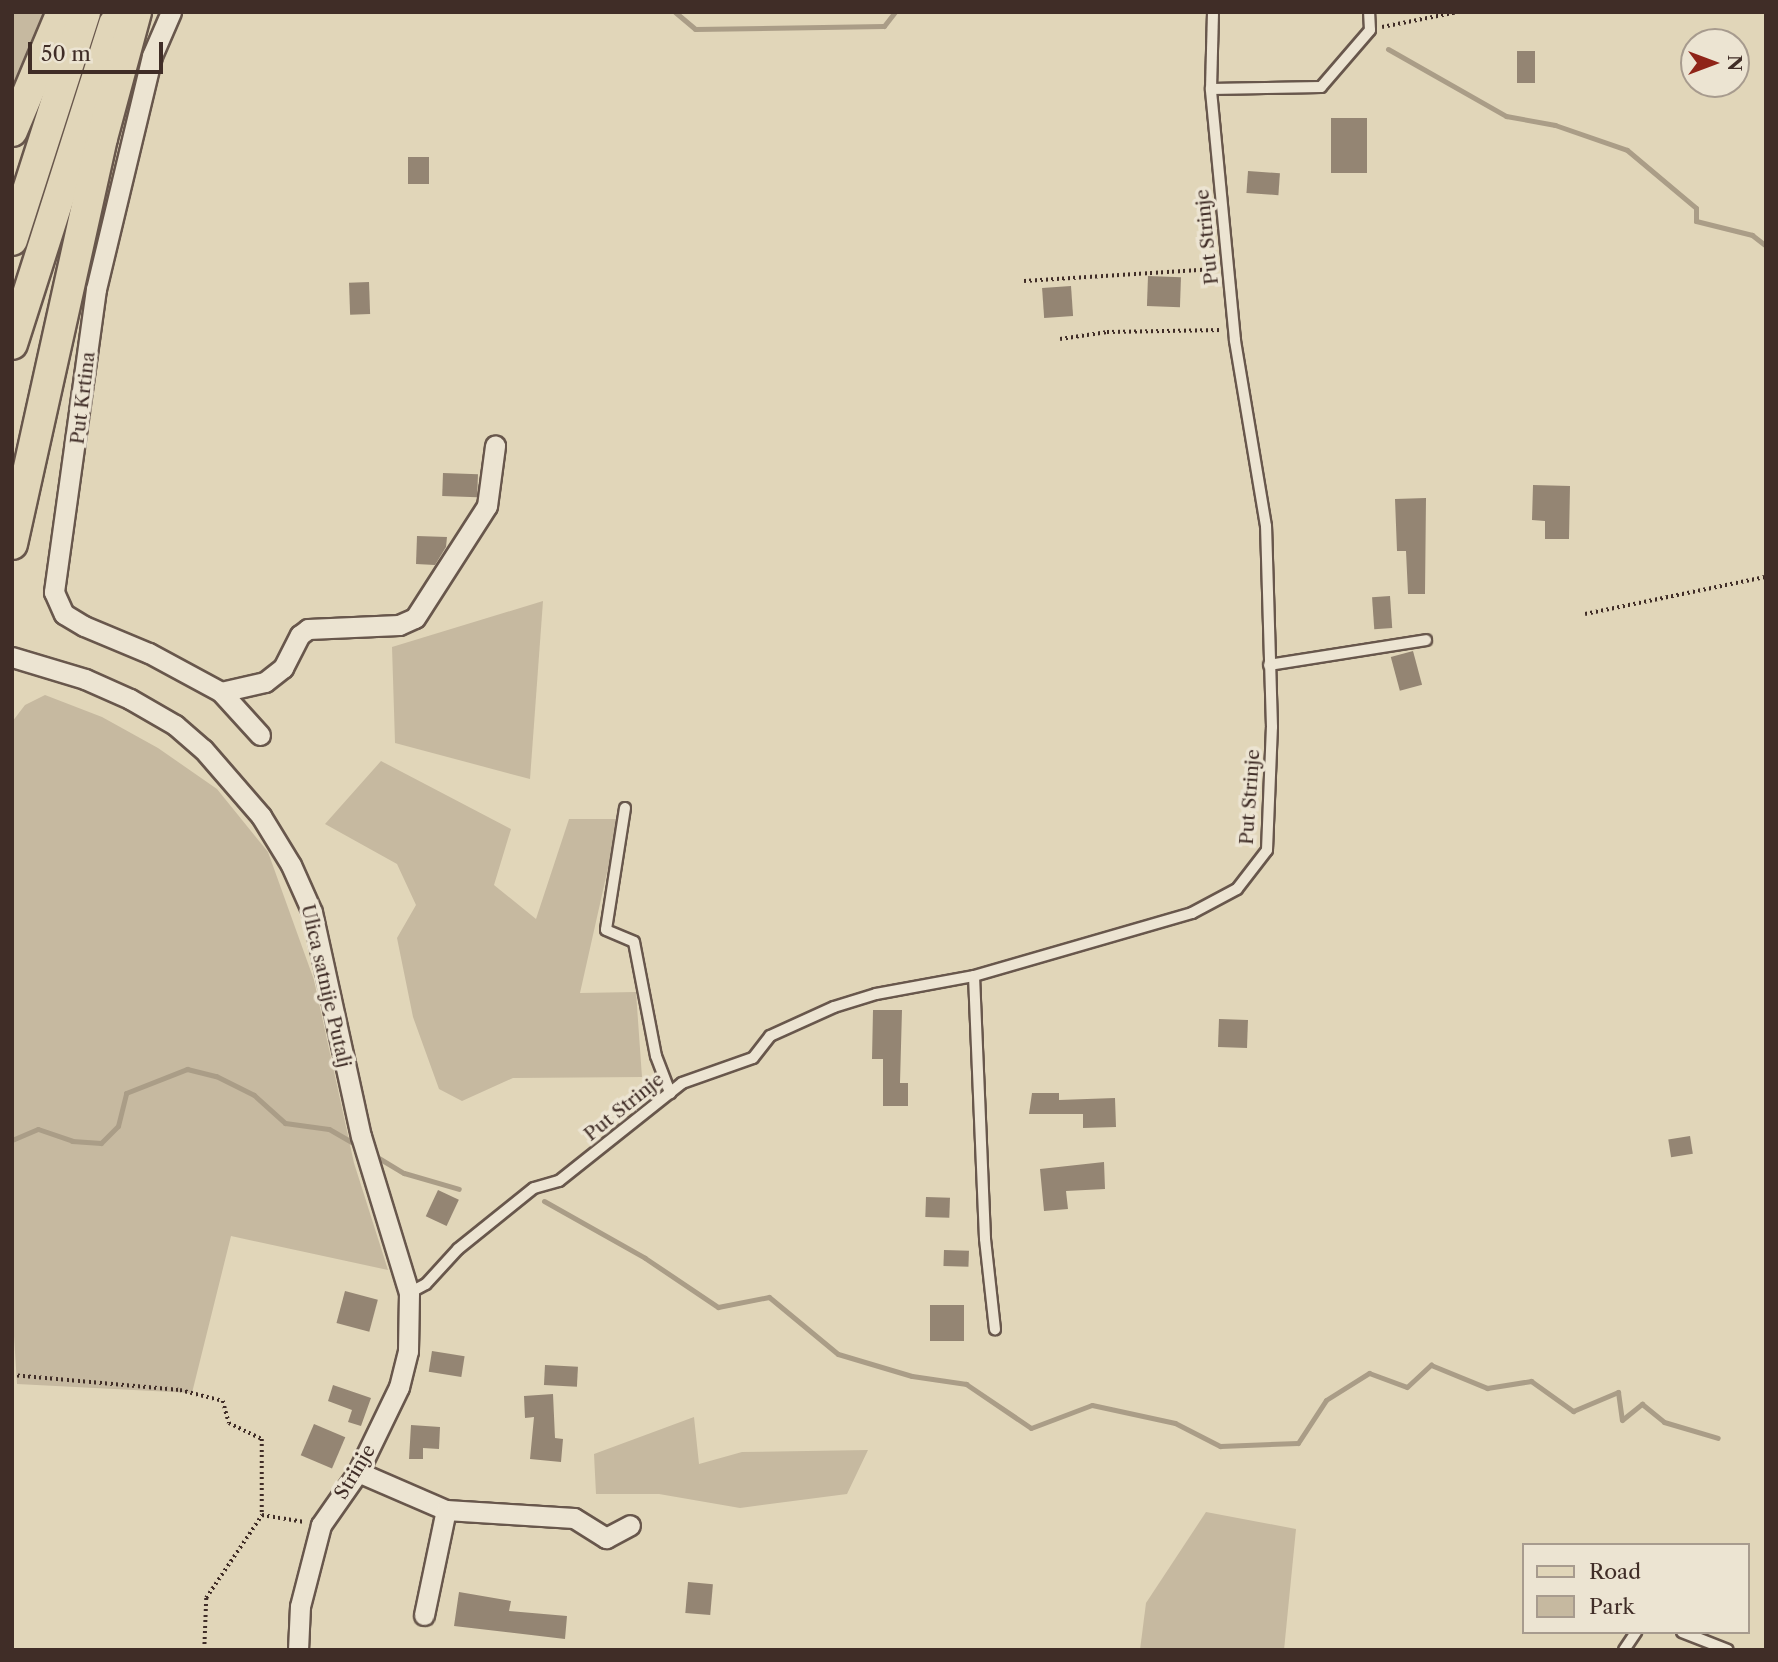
<!DOCTYPE html>
<style>
body{margin:0}
#map{position:relative;width:1778px;height:1662px;overflow:hidden;background:#e1d6b9;font-family:"Libre Caslon Text",serif}
div>[style]{position:absolute}
.green>*{inset:0;background:#c6b9a0}
.stream>*{height:5px;margin:-2.5px;padding:0 2.5px;transform-origin:2.5px;border-radius:2.5px;background:#aa9d87}
.building>*{inset:0;background:#948573;transform-origin:0 0}
.path>*{height:3.5px;margin-top:-1.75px;transform-origin:0;background:repeating-linear-gradient(90deg,#402d27 0 2px,transparent 0 5.5px)}
.roads{filter:drop-shadow(2px 0 #68574c) drop-shadow(-2px 0 #68574c) drop-shadow(0 2px #68574c) drop-shadow(0 -2px #68574c)}
.lane>*{height:10px;margin:-5px;padding:0 5px;transform-origin:5px;border-radius:5px;background:#ece4d2}
.street>*{height:19px;margin:-9.5px;padding:0 9.5px;transform-origin:9.5px;border-radius:9.5px;background:#ece4d2}
.primary>*{height:30px;margin:-15px;padding:0 15px;transform-origin:15px;border-radius:15px;background:#e1d6b9}
span{translate:-50% -50%;white-space:nowrap;text-align:center;line-height:1.15;-webkit-text-stroke:7px #ece4d2;paint-order:stroke}
.street-label{font-size:19px;color:#402d27}
.frame{position:absolute;inset:0;border:14px solid #402d27;pointer-events:none}
.legend{position:absolute;left:1522px;top:1543px;width:228px;height:91px;box-sizing:border-box;background:#ece4d2;border:2px solid #a79b8e;margin:0;padding:9px 12px;list-style:none;font-size:21px;color:#402d27}
.legend li{display:flex;align-items:center;gap:14px;height:35px}
.legend b{width:35px;border:2px solid #a79b8e}
.north{position:absolute;left:1680px;top:28px;width:70px;height:70px;box-sizing:border-box;background:#ece4d2;border:2px solid #a79b8e;border-radius:50%;rotate:90deg;font-size:19px;font-weight:700;line-height:28px;text-align:center;color:#402d27}
.north::after{content:'';display:block;margin:auto;width:24px;height:32px;background:#8f2418;clip-path:polygon(50% 0,100% 100%,50% 72%,0 100%)}
.scale{position:absolute;left:28px;top:42px;width:135px;height:32px;box-sizing:border-box;border:4px solid #402d27;border-top:0;padding-left:9px;font-size:21px;line-height:24px;white-space:nowrap;color:#402d27;-webkit-text-stroke:5px #ece4d2;paint-order:stroke}
</style>
<div id="map">
<div class="green">
<i style="clip-path:polygon(12px 12px,51px 12px,12px 109px)"></i>
<i style="clip-path:polygon(543px 601px,530px 779px,395px 743px,392px 647px)"></i>
<i style="clip-path:polygon(45px 695px,102px 717px,158px 748px,217px 789px,268px 852px,314px 980px,354px 1163px,388px 1270px,231px 1236px,192px 1393px,17px 1384px,12px 1304px,12px 722px,25px 705px)"></i>
<i style="clip-path:polygon(381px 761px,511px 829px,494px 885px,536px 919px,569px 819px,619px 819px,580px 993px,636px 992px,642px 1077px,513px 1078px,462px 1101px,439px 1089px,413px 1017px,397px 938px,416px 905px,397px 864px,325px 824px)"></i>
<i style="clip-path:polygon(694px 1417px,699px 1464px,742px 1452px,868px 1450px,847px 1494px,740px 1508px,659px 1494px,596px 1494px,594px 1454px)"></i>
<i style="clip-path:polygon(1206px 1512px,1296px 1529px,1284px 1650px,1140px 1650px,1146px 1603px)"></i>
</div>
<div class="stream">
<i style="left:675px;top:12px;width:26px;rotate:40deg"></i>
<i style="left:695px;top:29px;width:189px;rotate:-0.9deg"></i>
<i style="left:884px;top:26px;width:18px;rotate:-52deg"></i>
<i style="left:1388px;top:49px;width:136px;rotate:29.6deg"></i>
<i style="left:1506px;top:116px;width:50px;rotate:10.4deg"></i>
<i style="left:1555px;top:125px;width:76px;rotate:19.1deg"></i>
<i style="left:1627px;top:150px;width:90px;rotate:40deg"></i>
<i style="left:1696px;top:208px;width:13px;rotate:90deg"></i>
<i style="left:1696px;top:221px;width:58px;rotate:14deg"></i>
<i style="left:1752px;top:235px;width:18px;rotate:38deg"></i>
<i style="left:12px;top:1140px;width:28px;rotate:-23deg"></i>
<i style="left:38px;top:1129px;width:36px;rotate:19deg"></i>
<i style="left:72px;top:1141px;width:29px;rotate:4deg"></i>
<i style="left:101px;top:1143px;width:24px;rotate:-45deg"></i>
<i style="left:118px;top:1126px;width:34px;rotate:-76deg"></i>
<i style="left:126px;top:1093px;width:66px;rotate:-21.5deg"></i>
<i style="left:187px;top:1069px;width:30px;rotate:14deg"></i>
<i style="left:216px;top:1076px;width:42px;rotate:26.6deg"></i>
<i style="left:254px;top:1095px;width:42px;rotate:42.1deg"></i>
<i style="left:285px;top:1123px;width:44px;rotate:7.8deg"></i>
<i style="left:329px;top:1129px;width:32px;rotate:30deg"></i>
<i style="left:372px;top:1154px;width:37px;rotate:31deg"></i>
<i style="left:404px;top:1173px;width:57px;rotate:16.2deg"></i>
<i style="left:544px;top:1201px;width:116px;rotate:29.4deg"></i>
<i style="left:645px;top:1258px;width:88px;rotate:33.9deg"></i>
<i style="left:718px;top:1307px;width:52px;rotate:-11.1deg"></i>
<i style="left:769px;top:1297px;width:89px;rotate:39.6deg"></i>
<i style="left:838px;top:1354px;width:77px;rotate:16.6deg"></i>
<i style="left:912px;top:1376px;width:55px;rotate:8.4deg"></i>
<i style="left:966px;top:1384px;width:78px;rotate:34.1deg"></i>
<i style="left:1031px;top:1428px;width:65px;rotate:-20.7deg"></i>
<i style="left:1092px;top:1405px;width:85px;rotate:12.2deg"></i>
<i style="left:1175px;top:1423px;width:51px;rotate:27.1deg"></i>
<i style="left:1220px;top:1446px;width:78px;rotate:-2.2deg"></i>
<i style="left:1298px;top:1443px;width:51px;rotate:-56.9deg"></i>
<i style="left:1326px;top:1400px;width:51px;rotate:-32.1deg"></i>
<i style="left:1369px;top:1373px;width:40px;rotate:20.2deg"></i>
<i style="left:1407px;top:1387px;width:33px;rotate:-43deg"></i>
<i style="left:1431px;top:1365px;width:61px;rotate:22.3deg"></i>
<i style="left:1487px;top:1388px;width:45px;rotate:-9deg"></i>
<i style="left:1531px;top:1381px;width:52px;rotate:35.5deg"></i>
<i style="left:1573px;top:1411px;width:49px;rotate:-22.9deg"></i>
<i style="left:1618px;top:1392px;width:28px;rotate:82deg"></i>
<i style="left:1622px;top:1420px;width:26px;rotate:-39deg"></i>
<i style="left:1642px;top:1404px;width:28px;rotate:39deg"></i>
<i style="left:1664px;top:1422px;width:56px;rotate:16.5deg"></i>
</div>
<div class="building">
<i style="left:1517px;top:51px;width:18px;height:32px"></i>
<i style="left:1331px;top:118px;width:36px;height:55px"></i>
<i style="left:408px;top:157px;width:21px;height:27px"></i>
<i style="left:1248px;top:171px;width:32px;height:22px;rotate:4deg"></i>
<i style="left:1148px;top:276px;width:33px;height:30px;rotate:2deg"></i>
<i style="left:369px;top:282px;width:32px;height:20px;rotate:88deg"></i>
<i style="left:1071px;top:286px;width:30px;height:29px;rotate:86deg"></i>
<i style="left:443px;top:473px;width:35px;height:23px;rotate:2deg"></i>
<i style="clip-path:polygon(1533px 485px,1570px 486px,1569px 539px,1545px 539px,1545px 521px,1532px 520px)"></i>
<i style="clip-path:polygon(1426px 498px,1425px 594px,1408px 594px,1406px 551px,1397px 551px,1395px 499px)"></i>
<i style="clip-path:polygon(417px 536px,447px 537px,446px 547px,435px 565px,416px 564px)"></i>
<i style="left:1390px;top:596px;width:32px;height:18px;rotate:86deg"></i>
<i style="left:1413px;top:651px;width:35px;height:23px;rotate:75deg"></i>
<i style="clip-path:polygon(873px 1010px,902px 1010px,900px 1083px,908px 1083px,908px 1106px,883px 1106px,883px 1059px,872px 1059px)"></i>
<i style="left:1219px;top:1019px;width:29px;height:28px;rotate:2deg"></i>
<i style="clip-path:polygon(1032px 1093px,1059px 1093px,1059px 1100px,1115px 1098px,1116px 1127px,1083px 1128px,1083px 1114px,1029px 1114px)"></i>
<i style="left:1690px;top:1136px;width:18px;height:22px;rotate:81deg"></i>
<i style="clip-path:polygon(1104px 1162px,1105px 1189px,1066px 1191px,1068px 1209px,1044px 1211px,1040px 1169px)"></i>
<i style="left:438px;top:1190px;width:23px;height:29px;rotate:25deg"></i>
<i style="left:926px;top:1197px;width:24px;height:20px;rotate:2deg"></i>
<i style="left:944px;top:1250px;width:25px;height:16px;rotate:2deg"></i>
<i style="left:345px;top:1291px;width:34px;height:33px;rotate:15deg"></i>
<i style="left:930px;top:1305px;width:34px;height:36px"></i>
<i style="left:432px;top:1351px;width:33px;height:21px;rotate:9deg"></i>
<i style="left:545px;top:1365px;width:33px;height:20px;rotate:3deg"></i>
<i style="clip-path:polygon(333px 1385px,371px 1398px,361px 1426px,348px 1422px,352px 1410px,328px 1401px)"></i>
<i style="clip-path:polygon(553px 1394px,555px 1438px,563px 1439px,561px 1462px,530px 1459px,534px 1417px,525px 1418px,524px 1396px)"></i>
<i style="left:314px;top:1424px;width:34px;height:34px;rotate:23deg"></i>
<i style="clip-path:polygon(411px 1425px,440px 1427px,439px 1449px,423px 1448px,423px 1459px,409px 1459px)"></i>
<i style="left:688px;top:1582px;width:25px;height:31px;rotate:5deg"></i>
<i style="clip-path:polygon(459px 1592px,511px 1601px,509px 1611px,567px 1616px,565px 1639px,454px 1626px)"></i>
</div>
<div class="path">
<i style="left:1382px;top:27px;width:77px;rotate:-11.2deg"></i>
<i style="left:1024px;top:281px;width:191px;rotate:-3.6deg"></i>
<i style="left:1060px;top:339px;width:48px;rotate:-8.5deg"></i>
<i style="left:1107px;top:332px;width:115px;rotate:-1deg"></i>
<i style="left:1585px;top:614px;width:185px;rotate:-11.6deg"></i>
<i style="left:12px;top:1375px;width:169px;rotate:5.1deg"></i>
<i style="left:180px;top:1390px;width:44px;rotate:14.3deg"></i>
<i style="left:223px;top:1401px;width:23px;rotate:75deg"></i>
<i style="left:229px;top:1423px;width:37px;rotate:26deg"></i>
<i style="left:262px;top:1439px;width:76px;rotate:90deg"></i>
<i style="left:204px;top:1650px;width:52px;rotate:-87.8deg"></i>
<i style="left:206px;top:1598px;width:100px;rotate:-56deg"></i>
<i style="left:262px;top:1515px;width:43px;rotate:9.5deg"></i>
</div>
<div class="roads">
<div class="lane">
<i style="left:1211px;top:89px;width:77px;rotate:-88.5deg"></i>
<i style="left:1269px;top:665px;width:159px;rotate:-9deg"></i>
<i style="left:625px;top:808px;width:123px;rotate:98.9deg"></i>
<i style="left:606px;top:930px;width:30px;rotate:23deg"></i>
<i style="left:634px;top:942px;width:116px;rotate:79.1deg"></i>
<i style="left:656px;top:1056px;width:40px;rotate:69deg"></i>
<i style="left:974px;top:976px;width:263px;rotate:87.6deg"></i>
<i style="left:985px;top:1239px;width:91px;rotate:83.7deg"></i>
<i style="left:409px;top:1293px;width:19px;rotate:-28deg"></i>
<i style="left:426px;top:1284px;width:47px;rotate:-47.6deg"></i>
<i style="left:458px;top:1249px;width:97px;rotate:-38.8deg"></i>
<i style="left:534px;top:1188px;width:26px;rotate:-16deg"></i>
<i style="left:559px;top:1181px;width:157px;rotate:-38.5deg"></i>
<i style="left:682px;top:1083px;width:75px;rotate:-19.4deg"></i>
<i style="left:753px;top:1058px;width:28px;rotate:-52deg"></i>
<i style="left:770px;top:1036px;width:70px;rotate:-24.4deg"></i>
<i style="left:834px;top:1007px;width:44px;rotate:-17.2deg"></i>
<i style="left:876px;top:994px;width:100px;rotate:-10.4deg"></i>
<i style="left:974px;top:976px;width:227px;rotate:-16.1deg"></i>
<i style="left:1192px;top:913px;width:51px;rotate:-28.1deg"></i>
<i style="left:1237px;top:889px;width:49px;rotate:-52.4deg"></i>
<i style="left:1267px;top:850px;width:123px;rotate:-87.7deg"></i>
<i style="left:1272px;top:727px;width:201px;rotate:-91.7deg"></i>
<i style="left:1266px;top:526px;width:189px;rotate:-99.5deg"></i>
<i style="left:1235px;top:340px;width:252px;rotate:-95.5deg"></i>
<i style="left:1211px;top:89px;width:110px;rotate:-1deg"></i>
<i style="left:1321px;top:87px;width:75px;rotate:-49.3deg"></i>
<i style="left:1370px;top:30px;width:18px;rotate:-93deg"></i>
<i style="left:1682px;top:1632px;width:49px;rotate:21.4deg"></i>
<i style="left:1624px;top:1650px;width:22px;rotate:-56deg"></i>
</div>
<div class="street">
<i style="left:171px;top:12px;width:48px;rotate:113.4deg"></i>
<i style="left:152px;top:56px;width:240px;rotate:103.5deg"></i>
<i style="left:96px;top:289px;width:306px;rotate:97.9deg"></i>
<i style="left:54px;top:592px;width:24px;rotate:66deg"></i>
<i style="left:64px;top:614px;width:23px;rotate:31deg"></i>
<i style="left:84px;top:626px;width:70px;rotate:22.6deg"></i>
<i style="left:149px;top:653px;width:82px;rotate:28.4deg"></i>
<i style="left:221px;top:692px;width:58px;rotate:47.8deg"></i>
<i style="left:12px;top:657px;width:76px;rotate:16.8deg"></i>
<i style="left:85px;top:679px;width:49px;rotate:24deg"></i>
<i style="left:130px;top:699px;width:52px;rotate:30deg"></i>
<i style="left:175px;top:725px;width:37px;rotate:41deg"></i>
<i style="left:203px;top:749px;width:89px;rotate:49.1deg"></i>
<i style="left:261px;top:816px;width:57px;rotate:58.5deg"></i>
<i style="left:291px;top:865px;width:51px;rotate:65.9deg"></i>
<i style="left:312px;top:912px;width:229px;rotate:77.7deg"></i>
<i style="left:361px;top:1136px;width:164px;rotate:73deg"></i>
<i style="left:409px;top:1293px;width:58px;rotate:91deg"></i>
<i style="left:408px;top:1351px;width:37px;rotate:104deg"></i>
<i style="left:399px;top:1387px;width:94px;rotate:115.8deg"></i>
<i style="left:358px;top:1472px;width:65px;rotate:124.9deg"></i>
<i style="left:321px;top:1525px;width:84px;rotate:104.5deg"></i>
<i style="left:300px;top:1606px;width:44px;rotate:92.6deg"></i>
<i style="left:221px;top:692px;width:45px;rotate:-12.8deg"></i>
<i style="left:265px;top:682px;width:23px;rotate:-38deg"></i>
<i style="left:283px;top:668px;width:37px;rotate:-63deg"></i>
<i style="left:300px;top:635px;width:10px;rotate:-37deg"></i>
<i style="left:308px;top:629px;width:91px;rotate:-2.5deg"></i>
<i style="left:399px;top:625px;width:17px;rotate:-24deg"></i>
<i style="left:415px;top:618px;width:133px;rotate:-57.3deg"></i>
<i style="left:487px;top:506px;width:61px;rotate:-82.4deg"></i>
<i style="left:358px;top:1472px;width:96px;rotate:23.4deg"></i>
<i style="left:446px;top:1510px;width:128px;rotate:3.6deg"></i>
<i style="left:574px;top:1518px;width:38px;rotate:32deg"></i>
<i style="left:606px;top:1538px;width:27px;rotate:-28deg"></i>
<i style="left:424px;top:1615px;width:107px;rotate:-78.2deg"></i>
</div>
<div class="primary">
<i style="left:12px;top:131px;width:129px;rotate:-67.2deg"></i>
<i style="left:12px;top:240px;width:239px;rotate:-72.2deg"></i>
<i style="left:12px;top:344px;width:336px;rotate:-72.3deg"></i>
<i style="left:12px;top:544px;width:416px;rotate:-77.5deg"></i>
<i style="left:102px;top:138px;width:131px;rotate:-74.9deg"></i>
</div>
</div>
<div class="street-label">
<span style="left:1207px;top:237px;rotate:-96deg">Put Strinje</span>
<span style="left:83px;top:398px;rotate:-83deg">Put Krtina</span>
<span style="left:1250px;top:797px;rotate:-86deg">Put Strinje</span>
<span style="left:326px;top:986px;rotate:77deg">Ulica satnije Putalj</span>
<span style="left:624px;top:1107px;rotate:-39deg">Put Strinje</span>
<span style="left:355px;top:1472px;rotate:-59deg">Strinje</span>
</div>
<div class="frame"></div>
<ul class="legend">
<li><b style="height:9px;background:#e1d6b9"></b>Road</li>
<li><b style="height:19px;background:#c6b9a0"></b>Park</li>
</ul>
<div class="north">N</div>
<div class="scale">50 m</div>
</div>
